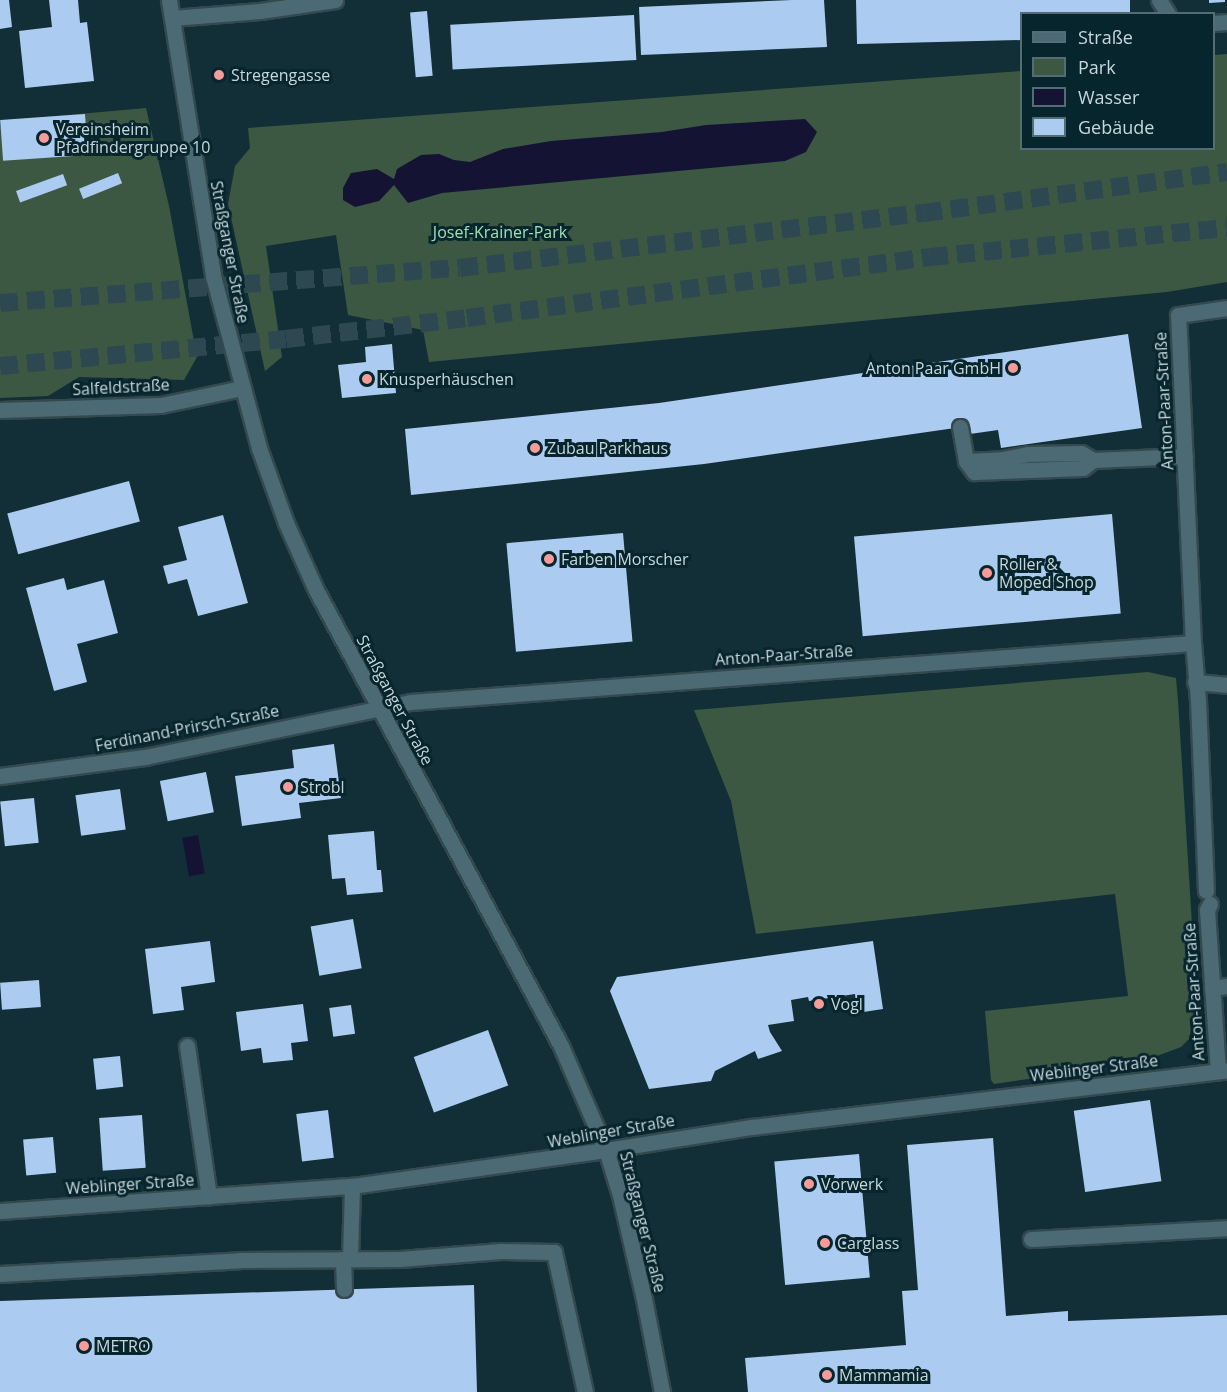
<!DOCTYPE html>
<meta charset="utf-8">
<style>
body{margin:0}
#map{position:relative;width:1227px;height:1392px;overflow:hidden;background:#122f37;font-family:"Open Sans",sans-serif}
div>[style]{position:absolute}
.green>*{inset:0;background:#3c5843}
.water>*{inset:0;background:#151333;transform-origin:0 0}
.building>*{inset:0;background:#abccf0;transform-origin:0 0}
.motorway-tunnel>*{height:18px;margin-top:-9px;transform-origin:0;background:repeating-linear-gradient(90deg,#2d4850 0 18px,transparent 0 27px)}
.roads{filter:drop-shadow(2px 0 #34494f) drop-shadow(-2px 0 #34494f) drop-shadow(0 2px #34494f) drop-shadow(0 -2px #34494f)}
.service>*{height:15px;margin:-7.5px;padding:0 7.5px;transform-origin:7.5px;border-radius:7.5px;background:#4c6a73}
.minor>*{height:15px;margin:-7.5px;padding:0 7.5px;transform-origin:7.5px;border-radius:7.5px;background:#4c6a73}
.tertiary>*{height:15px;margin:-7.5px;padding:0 7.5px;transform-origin:7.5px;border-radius:7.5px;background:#4c6a73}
.dots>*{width:16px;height:16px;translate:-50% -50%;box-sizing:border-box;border:3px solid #07252d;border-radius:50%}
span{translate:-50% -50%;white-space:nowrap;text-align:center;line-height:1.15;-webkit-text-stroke:6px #07252d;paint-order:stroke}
.poi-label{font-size:16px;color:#c7d7dc}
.left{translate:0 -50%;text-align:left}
.right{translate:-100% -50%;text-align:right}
.park-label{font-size:16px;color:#a1e0b1}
.street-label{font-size:16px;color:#c7d7dc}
.legend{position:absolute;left:1020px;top:12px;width:195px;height:138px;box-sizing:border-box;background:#07252d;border:2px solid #546c73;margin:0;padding:8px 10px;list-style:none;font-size:18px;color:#c7d7dc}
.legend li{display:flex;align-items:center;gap:12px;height:30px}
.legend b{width:30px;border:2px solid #546c73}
</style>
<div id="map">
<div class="green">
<i style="clip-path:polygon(1227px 54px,1227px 282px,1167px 292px,429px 362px,423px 330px,348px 315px,336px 235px,266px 246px,282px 357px,265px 371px,228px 204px,235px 166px,250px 148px,248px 128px,1021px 71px,1022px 148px,1214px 148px,1214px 55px)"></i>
<i style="clip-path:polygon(146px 108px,169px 206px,197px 357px,184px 380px,79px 377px,48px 396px,0 398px,0 121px)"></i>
<i style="clip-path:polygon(1148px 672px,1176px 678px,1178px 701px,1197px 1005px,1189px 1039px,1181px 1047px,1149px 1059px,1103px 1068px,994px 1084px,991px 1080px,985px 1011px,1128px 996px,1115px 894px,756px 934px,731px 801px,694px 710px)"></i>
</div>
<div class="water">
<i style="clip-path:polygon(805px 119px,817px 132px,806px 152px,785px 161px,442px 193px,408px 203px,394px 185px,379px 201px,355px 207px,343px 200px,343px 188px,351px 173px,377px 169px,394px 179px,397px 169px,421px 155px,439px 154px,454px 160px,470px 162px,503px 149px,551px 141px,662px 132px,706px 125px)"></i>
<i style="left:198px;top:835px;width:39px;height:16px;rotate:80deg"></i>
</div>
<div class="building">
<i style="clip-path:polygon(0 0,9px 0,12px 27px,0 29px)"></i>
<i style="clip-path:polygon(49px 0,78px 0,80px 23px,87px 22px,94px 81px,25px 88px,19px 31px,52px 27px)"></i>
<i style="clip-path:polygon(792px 0,824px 0,827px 47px,641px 55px,639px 7px)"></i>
<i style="clip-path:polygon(856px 0,1130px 0,1130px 14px,1022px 14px,1022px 40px,857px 44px)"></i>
<i style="clip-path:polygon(1209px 0,1225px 0,1225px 2px,1209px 3px)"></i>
<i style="left:427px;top:11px;width:65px;height:17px;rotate:85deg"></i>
<i style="left:634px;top:15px;width:45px;height:184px;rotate:87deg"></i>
<i style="left:85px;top:114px;width:41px;height:85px;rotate:86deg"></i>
<i style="left:118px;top:173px;width:11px;height:42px;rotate:68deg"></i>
<i style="left:63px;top:174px;width:12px;height:50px;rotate:70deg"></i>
<i style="clip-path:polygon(1128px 334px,1142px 428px,1001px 448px,998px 430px,970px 434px,969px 426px,704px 464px,411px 495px,405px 429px,659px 403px)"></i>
<i style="clip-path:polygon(392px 344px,396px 393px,342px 398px,338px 365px,366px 362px,365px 347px)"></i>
<i style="left:129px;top:481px;width:42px;height:126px;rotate:75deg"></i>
<i style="left:1112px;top:514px;width:100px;height:259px;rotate:85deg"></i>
<i style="clip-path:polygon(223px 515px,248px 603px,198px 616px,187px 579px,168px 584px,163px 566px,187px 560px,178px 527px)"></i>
<i style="left:623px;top:533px;width:109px;height:117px;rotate:85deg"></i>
<i style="clip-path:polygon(64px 578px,67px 590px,104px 580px,118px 633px,77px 644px,87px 682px,54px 691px,26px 588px)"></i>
<i style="clip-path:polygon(334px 744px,341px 798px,299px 803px,301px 818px,242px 826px,235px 776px,294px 768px,292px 750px)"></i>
<i style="left:206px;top:772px;width:41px;height:47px;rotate:79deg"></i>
<i style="left:120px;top:789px;width:41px;height:45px;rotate:82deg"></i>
<i style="left:34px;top:798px;width:45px;height:34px;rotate:84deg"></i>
<i style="clip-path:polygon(374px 831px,377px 870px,381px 870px,383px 892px,347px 895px,345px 878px,332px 879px,328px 835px)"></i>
<i style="left:353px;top:919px;width:50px;height:43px;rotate:80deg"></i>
<i style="clip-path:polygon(210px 941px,215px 982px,181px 987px,184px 1010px,153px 1014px,145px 949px)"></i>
<i style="clip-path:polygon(873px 941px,883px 1009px,857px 1013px,855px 994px,809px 1001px,808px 997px,791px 1000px,794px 1021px,768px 1025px,770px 1032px,782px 1051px,758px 1059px,755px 1051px,715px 1071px,711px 1081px,649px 1089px,610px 991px,617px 977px)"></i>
<i style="left:39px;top:980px;width:27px;height:39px;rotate:86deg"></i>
<i style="clip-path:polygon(303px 1004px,308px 1041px,291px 1043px,293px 1060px,263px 1063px,261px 1048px,241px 1051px,236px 1012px)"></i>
<i style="left:351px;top:1005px;width:29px;height:22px;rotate:82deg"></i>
<i style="left:488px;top:1030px;width:59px;height:79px;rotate:70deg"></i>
<i style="left:120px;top:1056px;width:31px;height:27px;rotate:84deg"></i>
<i style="left:1150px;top:1100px;width:82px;height:77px;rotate:82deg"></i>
<i style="left:328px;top:1110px;width:48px;height:32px;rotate:83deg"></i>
<i style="left:142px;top:1115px;width:53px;height:43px;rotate:86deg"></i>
<i style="left:53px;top:1137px;width:36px;height:30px;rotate:85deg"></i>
<i style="clip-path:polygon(993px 1138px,1006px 1316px,1068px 1311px,1068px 1321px,1227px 1315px,1227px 1392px,748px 1392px,745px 1358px,906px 1345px,902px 1291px,918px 1290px,907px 1145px)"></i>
<i style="left:859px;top:1154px;width:124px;height:85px;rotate:85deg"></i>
<i style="clip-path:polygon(474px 1285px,477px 1392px,0 1392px,0 1301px)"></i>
</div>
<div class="motorway-tunnel">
<i style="left:0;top:303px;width:461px;rotate:-4.4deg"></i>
<i style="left:460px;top:268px;width:467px;rotate:-6.8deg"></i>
<i style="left:924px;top:213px;width:306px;rotate:-7.7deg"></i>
<i style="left:0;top:366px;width:287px;rotate:-5.4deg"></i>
<i style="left:286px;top:339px;width:182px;rotate:-6.6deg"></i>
<i style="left:467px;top:318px;width:467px;rotate:-7.5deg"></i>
<i style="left:930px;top:257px;width:298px;rotate:-5.6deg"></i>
</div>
<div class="roads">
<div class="service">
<i style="left:960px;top:427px;width:35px;rotate:80deg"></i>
<i style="left:966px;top:461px;width:14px;rotate:54deg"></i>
<i style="left:974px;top:472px;width:109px;rotate:-2.1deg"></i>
<i style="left:1083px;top:468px;width:13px;rotate:-39deg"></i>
<i style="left:966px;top:461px;width:36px;rotate:-3deg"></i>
<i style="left:1002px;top:459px;width:26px;rotate:-11deg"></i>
<i style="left:1028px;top:454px;width:53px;rotate:-1.1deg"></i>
<i style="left:1081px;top:453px;width:14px;rotate:30deg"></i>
<i style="left:1093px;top:460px;width:92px;rotate:-2.5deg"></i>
<i style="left:1193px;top:643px;width:328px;rotate:-92.6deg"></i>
<i style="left:1178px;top:315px;width:49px;rotate:-8.1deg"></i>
<i style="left:1195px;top:682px;width:32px;rotate:5deg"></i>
<i style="left:1212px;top:988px;width:15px;rotate:-8deg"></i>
<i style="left:1031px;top:1239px;width:196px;rotate:-3.2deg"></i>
<i style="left:350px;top:1258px;width:72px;rotate:-88.4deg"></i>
<i style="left:343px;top:1259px;width:30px;rotate:88deg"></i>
<i style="left:0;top:1274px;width:240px;rotate:-3.3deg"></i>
<i style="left:240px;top:1260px;width:160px;rotate:-0.4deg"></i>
<i style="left:400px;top:1259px;width:101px;rotate:-4.5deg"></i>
<i style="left:501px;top:1251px;width:53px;rotate:1.1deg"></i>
<i style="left:554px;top:1252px;width:143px;rotate:77.5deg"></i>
</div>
<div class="minor">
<i style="left:1159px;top:0;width:17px;rotate:57deg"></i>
<i style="left:172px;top:18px;width:88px;rotate:-4.5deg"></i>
<i style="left:260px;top:11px;width:76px;rotate:-8.3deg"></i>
<i style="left:1214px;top:23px;width:13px;rotate:-4deg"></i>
<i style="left:0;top:410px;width:161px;rotate:-1.8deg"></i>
<i style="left:161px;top:405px;width:83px;rotate:-11.9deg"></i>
<i style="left:0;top:776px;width:146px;rotate:-7.5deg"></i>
<i style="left:145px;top:757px;width:271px;rotate:-11.7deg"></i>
<i style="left:410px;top:702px;width:785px;rotate:-4.31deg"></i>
<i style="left:1193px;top:643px;width:57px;rotate:85deg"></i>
<i style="left:1198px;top:700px;width:191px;rotate:87.6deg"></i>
<i style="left:1210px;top:904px;width:7px;rotate:117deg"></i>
<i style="left:1207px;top:910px;width:161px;rotate:86.1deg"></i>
<i style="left:187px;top:1046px;width:152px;rotate:81.7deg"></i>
<i style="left:0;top:1211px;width:353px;rotate:-4.1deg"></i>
<i style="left:352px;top:1186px;width:257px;rotate:-8.1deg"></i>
</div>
<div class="tertiary">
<i style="left:169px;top:0;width:279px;rotate:80.9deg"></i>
<i style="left:213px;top:276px;width:178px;rotate:75deg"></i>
<i style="left:259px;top:448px;width:80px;rotate:70.2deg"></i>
<i style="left:286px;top:523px;width:73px;rotate:65.9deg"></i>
<i style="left:316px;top:590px;width:518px;rotate:61.75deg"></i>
<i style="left:561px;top:1046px;width:113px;rotate:66.6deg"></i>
<i style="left:606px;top:1150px;width:47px;rotate:72.7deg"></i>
<i style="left:620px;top:1195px;width:107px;rotate:77deg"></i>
<i style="left:644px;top:1299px;width:95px;rotate:79deg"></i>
<i style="left:606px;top:1150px;width:148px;rotate:-9deg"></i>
<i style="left:752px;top:1127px;width:478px;rotate:-6.8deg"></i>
</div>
</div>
<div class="dots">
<i style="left:219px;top:75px;background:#f59b9a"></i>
<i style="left:44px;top:138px;background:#f59b9a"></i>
<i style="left:1013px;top:368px;background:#f59b9a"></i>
<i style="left:367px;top:379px;background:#f59b9a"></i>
<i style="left:535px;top:448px;background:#f59b9a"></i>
<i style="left:549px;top:559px;background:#f59b9a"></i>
<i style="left:987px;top:573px;background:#f59b9a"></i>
<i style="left:288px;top:787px;background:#f59b9a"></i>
<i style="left:819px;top:1004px;background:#f59b9a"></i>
<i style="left:809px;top:1184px;background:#f59b9a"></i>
<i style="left:825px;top:1243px;background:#f59b9a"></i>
<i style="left:84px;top:1346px;background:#f59b9a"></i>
<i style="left:827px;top:1375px;background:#f59b9a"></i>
</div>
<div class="poi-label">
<span class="left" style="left:231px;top:75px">Stregengasse</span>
<span class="left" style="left:56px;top:138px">Vereinsheim<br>Pfadfindergruppe 10</span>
<span class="right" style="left:1001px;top:368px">Anton Paar GmbH</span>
<span class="left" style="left:379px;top:379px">Knusperhäuschen</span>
<span class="left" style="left:547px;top:448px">Zubau Parkhaus</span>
<span class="left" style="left:561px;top:559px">Farben Morscher</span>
<span class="left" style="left:999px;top:573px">Roller &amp;<br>Moped Shop</span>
<span class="left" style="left:300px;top:787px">Strobl</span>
<span class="left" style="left:831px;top:1004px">Vogl</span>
<span class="left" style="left:821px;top:1184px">Vorwerk</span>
<span class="left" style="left:837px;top:1243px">Carglass</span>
<span class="left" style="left:96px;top:1346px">METRO</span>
<span class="left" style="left:839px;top:1375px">Mammamia</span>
</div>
<div class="park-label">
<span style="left:500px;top:232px">Josef-Krainer-Park</span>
</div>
<div class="street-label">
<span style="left:230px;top:252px;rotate:79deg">Straßganger Straße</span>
<span style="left:121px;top:387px;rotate:-3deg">Salfeldstraße</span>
<span style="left:1164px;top:401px;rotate:-93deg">Anton-Paar-Straße</span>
<span style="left:784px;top:655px;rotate:-4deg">Anton-Paar-Straße</span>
<span style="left:395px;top:700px;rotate:62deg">Straßganger Straße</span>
<span style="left:187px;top:728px;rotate:-11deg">Ferdinand-Prirsch-Straße</span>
<span style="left:1194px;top:992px;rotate:-94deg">Anton-Paar-Straße</span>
<span style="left:1094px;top:1068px;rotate:-7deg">Weblinger Straße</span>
<span style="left:611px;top:1131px;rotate:-10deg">Weblinger Straße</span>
<span style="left:130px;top:1184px;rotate:-4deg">Weblinger Straße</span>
<span style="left:643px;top:1222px;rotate:76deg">Straßganger Straße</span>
</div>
<ul class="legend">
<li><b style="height:8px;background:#4c6a73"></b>Straße</li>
<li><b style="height:16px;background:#3c5843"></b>Park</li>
<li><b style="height:16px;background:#151333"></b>Wasser</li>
<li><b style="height:16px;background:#abccf0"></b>Gebäude</li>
</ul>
</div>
